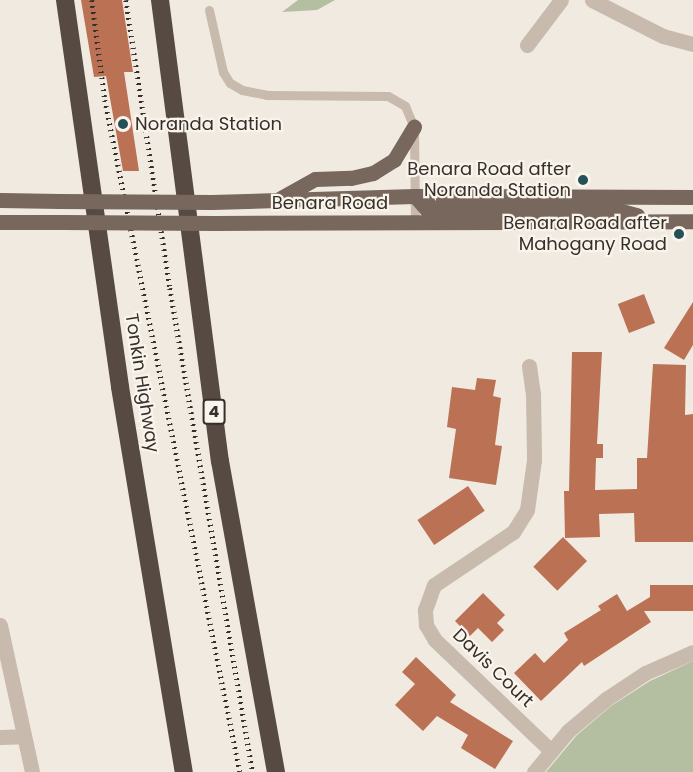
<!DOCTYPE html>
<style>
body{margin:0}
#map{position:relative;width:693px;height:772px;overflow:hidden;background:#f1eae0;font-family:Poppins,sans-serif}
div>[style]{position:absolute}
.green>*{inset:0;background:#b4bfa1}
.building>*{inset:0;background:#bb7154;transform-origin:0 0}
.service>*{height:9px;margin:-4.5px;padding:0 4.5px;transform-origin:4.5px;border-radius:4.5px;background:#c8baad}
.minor>*{height:15px;margin:-7.5px;padding:0 7.5px;transform-origin:7.5px;border-radius:7.5px;background:#c8baad}
.primary>*{height:15px;margin:-7.5px;padding:0 7.5px;transform-origin:7.5px;border-radius:7.5px;background:#78675d}
.motorway>*{height:18px;margin:-9px;padding:0 9px;transform-origin:9px;border-radius:9px;background:#574a43}
.rail>*{height:4.5px;margin-top:-2.25px;transform-origin:0;background:repeating-linear-gradient(90deg,#372f2b 0 1.5px,transparent 0 6px)}
.primary-bridge>*{height:15px;margin:-7.5px;padding:0 7.5px;transform-origin:7.5px;border-radius:7.5px;background:#78675d}
.dots>*{width:16px;height:16px;translate:-50% -50%;box-sizing:border-box;border:3px solid #f9f4ec;border-radius:50%}
span{translate:-50% -50%;white-space:nowrap;text-align:center;line-height:1.15;-webkit-text-stroke:4.5px #f9f4ec;paint-order:stroke}
.shield-label span{padding:2px 4px;background:#f9f4ec;border:2px solid;border-radius:4px;-webkit-text-stroke-width:0}
.shield-label{font-size:16px;color:#372f2b;font-weight:700}
.poi-label{font-size:18px;color:#372f2b}
.left{translate:0 -50%;text-align:left}
.right{translate:-100% -50%;text-align:right}
.street-label{font-size:18px;color:#372f2b}
</style>
<div id="map">
<div class="green">
<i style="clip-path:polygon(298px 0,335px 0,317px 10px,282px 12px)"></i>
<i style="clip-path:polygon(693px 661px,693px 772px,546px 772px,576px 736px,611px 706px,650px 681px)"></i>
</div>
<div class="building">
<i style="clip-path:polygon(81px 0,122px 0,133px 72px,124px 72px,139px 171px,123px 171px,106px 76px,94px 77px)"></i>
<i style="left:644px;top:294px;width:31px;height:28px;rotate:69deg"></i>
<i style="clip-path:polygon(693px 302px,693px 345px,684px 360px,664px 348px)"></i>
<i style="clip-path:polygon(572px 352px,602px 352px,597px 444px,603px 444px,603px 458px,596px 458px,595px 490px,637px 489px,637px 458px,647px 458px,653px 364px,686px 365px,685px 415px,693px 414px,693px 542px,635px 542px,634px 513px,599px 514px,600px 537px,565px 538px,564px 491px,569px 491px)"></i>
<i style="clip-path:polygon(477px 378px,496px 380px,493px 396px,501px 398px,495px 445px,502px 446px,496px 485px,449px 478px,456px 429px,447px 427px,452px 387px,475px 390px)"></i>
<i style="left:468px;top:486px;width:30px;height:61px;rotate:56deg"></i>
<i style="left:563px;top:537px;width:34px;height:42px;rotate:45deg"></i>
<i style="clip-path:polygon(650px 585px,693px 585px,693px 611px,644px 611px,651px 622px,584px 666px,582px 662px,541px 701px,514px 673px,535px 653px,544px 663px,568px 640px,564px 633px,601px 610px,598px 606px,617px 594px,627px 611px,650px 597px)"></i>
<i style="clip-path:polygon(483px 593px,505px 615px,497px 623px,504px 630px,492px 642px,478px 628px,470px 636px,455px 621px)"></i>
<i style="clip-path:polygon(416px 657px,456px 695px,450px 702px,513px 741px,495px 769px,461px 748px,468px 735px,437px 716px,423px 731px,395px 705px,415px 684px,402px 672px)"></i>
</div>
<div class="service">
<i style="left:209px;top:10px;width:64px;rotate:77.3deg"></i>
<i style="left:223px;top:72px;width:13px;rotate:58deg"></i>
<i style="left:230px;top:83px;width:14px;rotate:30deg"></i>
<i style="left:242px;top:90px;width:25px;rotate:11deg"></i>
<i style="left:267px;top:95px;width:121px;rotate:0.5deg"></i>
<i style="left:388px;top:96px;width:20px;rotate:30deg"></i>
<i style="left:405px;top:106px;width:23px;rotate:67deg"></i>
<i style="left:414px;top:127px;width:95px;rotate:89.4deg"></i>
</div>
<div class="minor">
<i style="left:592px;top:0;width:80px;rotate:26.9deg"></i>
<i style="left:663px;top:36px;width:31px;rotate:15deg"></i>
<i style="left:527px;top:45px;width:56px;rotate:-52.9deg"></i>
<i style="left:529px;top:366px;width:27px;rotate:82deg"></i>
<i style="left:533px;top:393px;width:67px;rotate:89.1deg"></i>
<i style="left:534px;top:460px;width:50px;rotate:98deg"></i>
<i style="left:527px;top:510px;width:26px;rotate:122deg"></i>
<i style="left:513px;top:532px;width:95px;rotate:146.1deg"></i>
<i style="left:434px;top:585px;width:27px;rotate:110deg"></i>
<i style="left:425px;top:610px;width:15px;rotate:86deg"></i>
<i style="left:426px;top:625px;width:17px;rotate:59deg"></i>
<i style="left:435px;top:640px;width:159px;rotate:43.7deg"></i>
<i style="left:0;top:625px;width:150px;rotate:77.7deg"></i>
<i style="left:0;top:737px;width:24px;rotate:-2deg"></i>
<i style="left:534px;top:772px;width:53px;rotate:-50.3deg"></i>
<i style="left:568px;top:731px;width:50px;rotate:-40.1deg"></i>
<i style="left:606px;top:699px;width:47px;rotate:-33.7deg"></i>
<i style="left:645px;top:673px;width:52px;rotate:-23.6deg"></i>
</div>
<div class="primary">
<i style="left:415px;top:196px;width:18px;rotate:49deg"></i>
<i style="left:427px;top:210px;width:187px;rotate:-0.3deg"></i>
<i style="left:614px;top:209px;width:24px;rotate:15deg"></i>
<i style="left:279px;top:199px;width:41px;rotate:-29.1deg"></i>
<i style="left:315px;top:179px;width:36px;rotate:-2deg"></i>
<i style="left:351px;top:178px;width:23px;rotate:-13deg"></i>
<i style="left:373px;top:173px;width:25px;rotate:-32deg"></i>
<i style="left:394px;top:160px;width:39px;rotate:-59deg"></i>
<i style="left:0;top:200px;width:59px;rotate:1deg"></i>
<i style="left:212px;top:202px;width:203px;rotate:-1.7deg"></i>
<i style="left:415px;top:196px;width:278px;rotate:0.2deg"></i>
<i style="left:0;top:222px;width:62px"></i>
<i style="left:215px;top:223px;width:478px;rotate:-0.2deg"></i>
</div>
<div class="motorway">
<i style="left:65px;top:0;width:391px;rotate:81.9deg"></i>
<i style="left:120px;top:387px;width:390px;rotate:80.6deg"></i>
<i style="left:160px;top:0;width:465px;rotate:82.6deg"></i>
<i style="left:220px;top:461px;width:316px;rotate:79.8deg"></i>
</div>
<div class="rail">
<i style="left:92px;top:0;width:101px;rotate:82.6deg"></i>
<i style="left:105px;top:100px;width:685px;rotate:78.64deg"></i>
<i style="left:126px;top:0;width:291px;rotate:81.3deg"></i>
<i style="left:170px;top:288px;width:491px;rotate:80.3deg"></i>
</div>
<div class="primary-bridge">
<i style="left:59px;top:201px;width:153px;rotate:0.4deg"></i>
<i style="left:62px;top:222px;width:153px;rotate:0.4deg"></i>
</div>
<div class="dots">
<i style="left:123px;top:124px;background:#245056"></i>
<i style="left:583px;top:180px;background:#245056"></i>
<i style="left:679px;top:234px;background:#245056"></i>
</div>
<div class="shield-label">
<span style="left:214px;top:412px">4</span>
</div>
<div class="poi-label">
<span class="left" style="left:135px;top:124px">Noranda Station</span>
<span class="right" style="left:571px;top:180px">Benara Road after<br>Noranda Station</span>
<span class="right" style="left:667px;top:234px">Benara Road after<br>Mahogany Road</span>
</div>
<div class="street-label">
<span style="left:330px;top:203px">Benara Road</span>
<span style="left:142px;top:383px;rotate:81deg">Tonkin Highway</span>
<span style="left:493px;top:668px;rotate:44deg">Davis Court</span>
</div>
</div>
